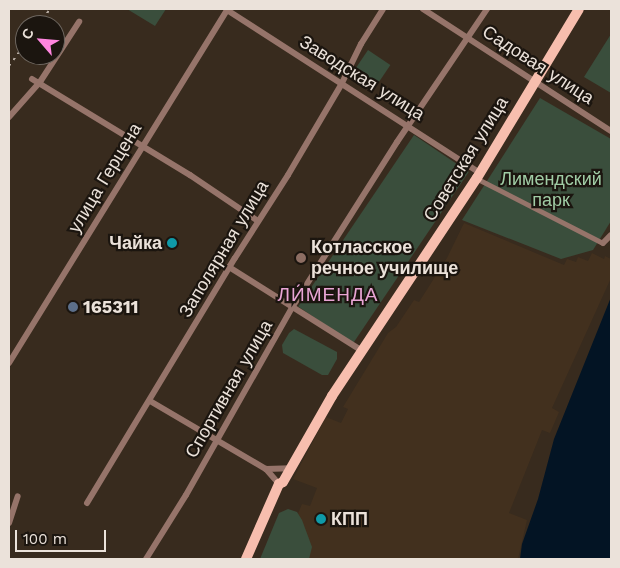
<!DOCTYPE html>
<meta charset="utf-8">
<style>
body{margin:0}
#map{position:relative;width:620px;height:568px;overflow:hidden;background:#382b1e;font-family:"Work Sans",sans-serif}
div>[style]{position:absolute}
.built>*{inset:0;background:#42301e}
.green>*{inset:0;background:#3a4e3c;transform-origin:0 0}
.water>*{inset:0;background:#031424}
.pedestrian>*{height:4.5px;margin:-2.25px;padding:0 2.25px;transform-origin:2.25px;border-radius:2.25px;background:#96746a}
.minor>*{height:6px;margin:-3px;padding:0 3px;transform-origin:3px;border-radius:3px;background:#96746a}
.primary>*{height:10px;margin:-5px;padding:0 5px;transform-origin:5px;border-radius:5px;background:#f7beae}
.rail>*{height:2px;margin-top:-1px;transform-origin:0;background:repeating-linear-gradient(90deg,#b9aea5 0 2.5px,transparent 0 7.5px)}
.dots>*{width:14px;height:14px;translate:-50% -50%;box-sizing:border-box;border:2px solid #1b150f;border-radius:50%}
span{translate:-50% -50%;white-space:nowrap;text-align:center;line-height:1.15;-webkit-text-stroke:4.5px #1b150f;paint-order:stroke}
.street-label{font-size:18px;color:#ebe2da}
.park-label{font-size:18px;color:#a0cca5}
.poi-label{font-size:18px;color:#ebe2da;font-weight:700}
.right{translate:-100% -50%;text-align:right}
.left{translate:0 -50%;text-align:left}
.neighbourhood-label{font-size:19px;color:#e9a5d5;letter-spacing:1px}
.frame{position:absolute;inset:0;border:10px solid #ebe2da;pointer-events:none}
.north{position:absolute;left:15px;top:15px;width:50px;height:50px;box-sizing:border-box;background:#1b150f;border:1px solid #6e6760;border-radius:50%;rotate:297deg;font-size:14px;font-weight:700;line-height:20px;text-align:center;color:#ebe2da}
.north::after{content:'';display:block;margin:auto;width:18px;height:22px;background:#ff85df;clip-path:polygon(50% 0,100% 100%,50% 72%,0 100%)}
.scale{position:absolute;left:15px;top:530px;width:91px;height:22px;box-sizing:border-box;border:2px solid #ebe2da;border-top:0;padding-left:6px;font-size:15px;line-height:18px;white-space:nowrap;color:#ebe2da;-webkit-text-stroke:4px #1b150f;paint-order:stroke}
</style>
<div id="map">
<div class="built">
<i style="clip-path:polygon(464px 223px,564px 265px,567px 259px,576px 262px,578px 257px,588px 261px,592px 253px,604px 259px,605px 256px,611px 259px,611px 278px,552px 408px,559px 412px,550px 433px,542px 430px,509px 513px,527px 520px,518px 559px,279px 559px,302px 504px,310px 506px,317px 488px,293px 479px,326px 417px,341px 423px,348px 409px,343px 407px,388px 333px,396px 327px,414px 300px,419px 302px,447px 258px)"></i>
</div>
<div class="green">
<i style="clip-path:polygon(127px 9px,166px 9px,155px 26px)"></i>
<i style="clip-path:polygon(611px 34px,611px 93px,584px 77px)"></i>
<i style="left:368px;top:50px;width:27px;height:31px;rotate:34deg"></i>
<i style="clip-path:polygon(540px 98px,611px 139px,611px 221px,593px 250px,561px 259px,462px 220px)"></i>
<i style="left:414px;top:135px;width:66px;height:207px;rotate:34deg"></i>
<i style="clip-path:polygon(294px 329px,337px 352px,337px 359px,328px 375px,322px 375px,283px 353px,282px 345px,289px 333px)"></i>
<i style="clip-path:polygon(288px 509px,297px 512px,302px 520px,312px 547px,309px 559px,260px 559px,279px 513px)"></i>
</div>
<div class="water">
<i style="clip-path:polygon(611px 297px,611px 559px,520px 559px,522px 544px,538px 499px,554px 439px)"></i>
</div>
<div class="pedestrian">
<i style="left:478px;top:179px;width:140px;rotate:27.1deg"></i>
</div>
<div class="minor">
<i style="left:423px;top:9px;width:224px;rotate:33deg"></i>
<i style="left:227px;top:10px;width:301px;rotate:32.8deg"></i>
<i style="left:32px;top:79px;width:185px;rotate:31.3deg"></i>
<i style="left:190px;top:175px;width:82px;rotate:34.1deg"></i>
<i style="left:9px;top:117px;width:47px;rotate:-48.5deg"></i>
<i style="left:40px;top:82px;width:72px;rotate:-57deg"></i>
<i style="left:603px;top:243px;width:11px;rotate:-45deg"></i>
<i style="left:229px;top:267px;width:156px;rotate:32.2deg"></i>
<i style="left:9px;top:363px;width:416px;rotate:-58.3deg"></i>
<i style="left:150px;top:401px;width:134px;rotate:30.4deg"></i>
<i style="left:266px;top:469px;width:20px;rotate:49deg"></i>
<i style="left:266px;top:469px;width:24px;rotate:-2deg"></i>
<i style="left:87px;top:503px;width:286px;rotate:-58.9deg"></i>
<i style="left:235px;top:258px;width:98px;rotate:-57.4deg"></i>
<i style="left:288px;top:175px;width:104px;rotate:-59.5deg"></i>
<i style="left:341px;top:85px;width:46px;rotate:-64deg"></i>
<i style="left:361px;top:44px;width:41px;rotate:-57.8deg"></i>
<i style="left:9px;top:523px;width:28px;rotate:-72deg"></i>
<i style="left:146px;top:559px;width:75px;rotate:-58deg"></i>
<i style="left:186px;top:495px;width:217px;rotate:-60.5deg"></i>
<i style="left:293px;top:306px;width:194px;rotate:-57.6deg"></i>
<i style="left:397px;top:142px;width:161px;rotate:-55.9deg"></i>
</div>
<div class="primary">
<i style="left:246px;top:559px;width:82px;rotate:-66.3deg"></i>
<i style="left:279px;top:484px;width:4px;rotate:-27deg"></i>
<i style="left:283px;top:482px;width:99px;rotate:-60.3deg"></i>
<i style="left:332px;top:396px;width:262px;rotate:-56.4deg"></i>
<i style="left:477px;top:178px;width:197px;rotate:-58.9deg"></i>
</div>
<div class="rail">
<i style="left:38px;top:25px;width:20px;rotate:-53deg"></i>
<i style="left:9px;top:66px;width:27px;rotate:-54deg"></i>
</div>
<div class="dots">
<i style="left:172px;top:243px;background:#0f9aa8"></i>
<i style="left:301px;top:258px;background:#8d6e63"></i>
<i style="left:73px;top:307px;background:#5c6f8a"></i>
<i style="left:321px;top:519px;background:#0f9aa8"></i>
</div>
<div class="street-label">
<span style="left:538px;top:65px;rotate:33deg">Садовая улица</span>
<span style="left:362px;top:78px;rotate:32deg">Заводская улица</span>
<span style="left:466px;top:159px;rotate:-58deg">Советская улица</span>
<span style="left:105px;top:178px;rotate:-59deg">улица Герцена</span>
<span style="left:224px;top:249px;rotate:-59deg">Заполярная улица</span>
<span style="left:229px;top:389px;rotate:-60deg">Спортивная улица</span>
</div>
<div class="park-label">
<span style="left:551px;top:190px">Лимендский<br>парк</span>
</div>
<div class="poi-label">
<span class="right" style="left:162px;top:243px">Чайка</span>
<span class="left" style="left:311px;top:258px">Котласское<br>речное училище</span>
<span class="left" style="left:83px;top:307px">165311</span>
<span class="left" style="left:331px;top:519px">КПП</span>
</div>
<div class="neighbourhood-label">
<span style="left:328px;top:295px">ЛИ́МЕНДА</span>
</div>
<div class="frame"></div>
<div class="north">С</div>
<div class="scale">100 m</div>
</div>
